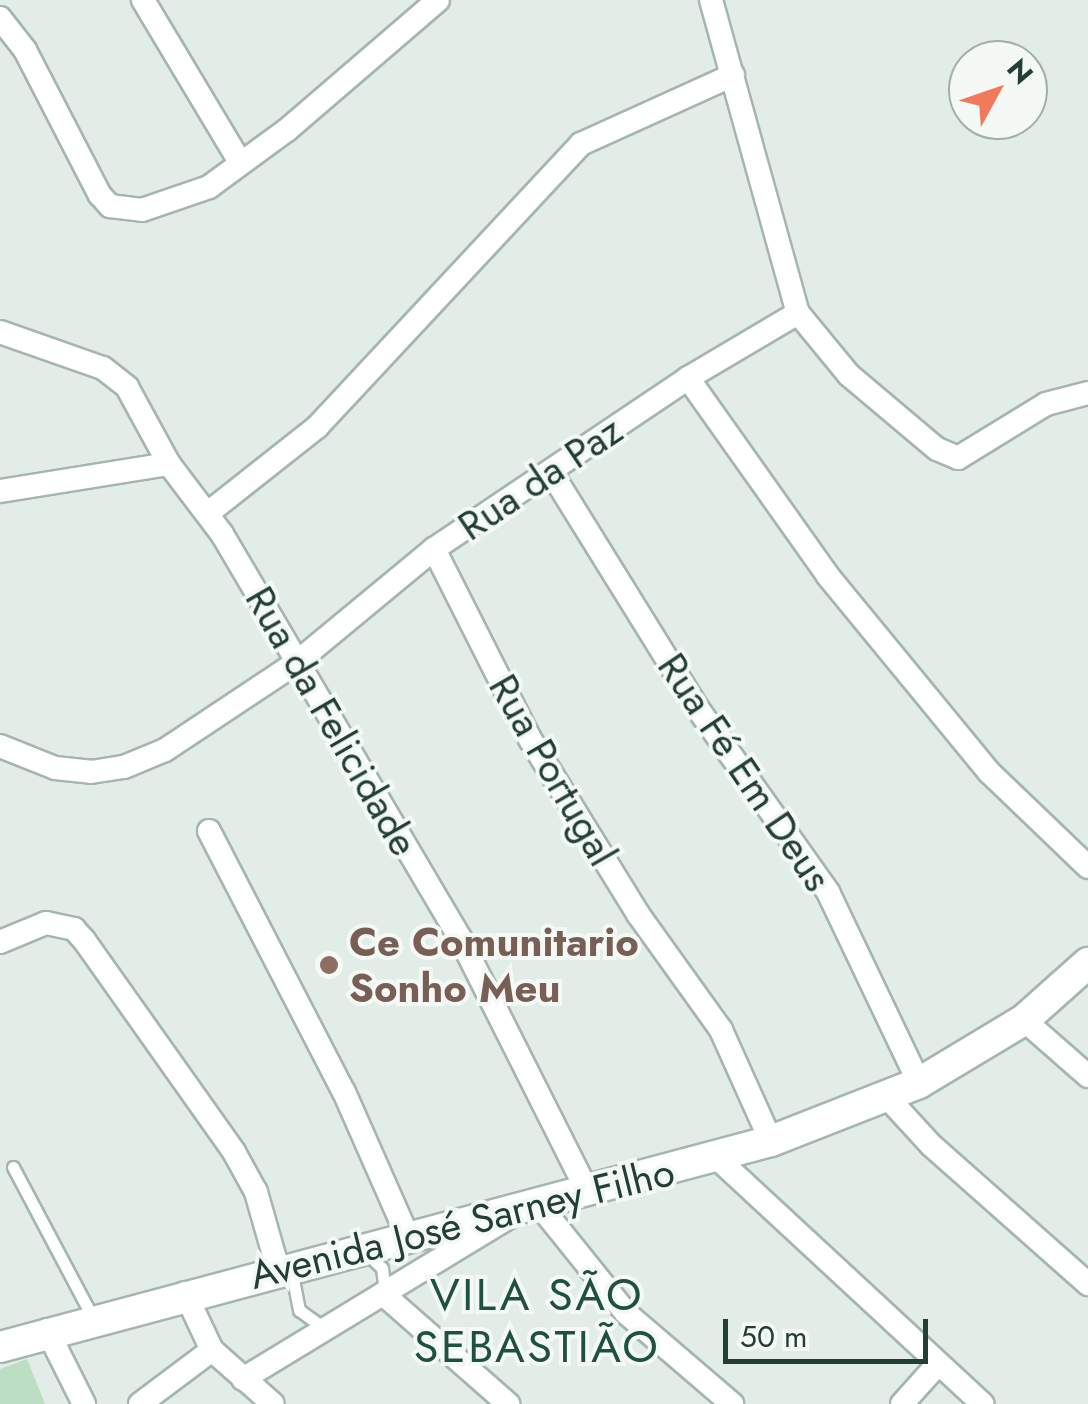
<!DOCTYPE html>
<meta charset="utf-8">
<style>
body{margin:0}
#map{position:relative;width:1088px;height:1404px;overflow:hidden;background:#e3ede8;font-family:Jost,sans-serif}
div>[style]{position:absolute}
.green>*{inset:0;background:#bcdec3}
.roads{filter:drop-shadow(2px 0 #a5b5af) drop-shadow(-2px 0 #a5b5af) drop-shadow(0 2px #a5b5af) drop-shadow(0 -2px #a5b5af)}
.service>*{height:11px;margin:-5.5px;padding:0 5.5px;transform-origin:5.5px;border-radius:5.5px;background:#fff}
.minor>*{height:22px;margin:-11px;padding:0 11px;transform-origin:11px;border-radius:11px;background:#fff}
.secondary>*{height:30px;margin:-15px;padding:0 15px;transform-origin:15px;border-radius:15px;background:#fff}
.dots>*{width:28px;height:28px;translate:-50% -50%;box-sizing:border-box;border:5px solid #f4f9f6;border-radius:50%}
span{translate:-50% -50%;white-space:nowrap;text-align:center;line-height:1.15;-webkit-text-stroke:8px #f4f9f6;paint-order:stroke}
.street-label{font-size:40px;color:#223f36}
.education-label{font-size:40px;color:#785e54;font-weight:700}
.left{translate:0 -50%;text-align:left}
.quarter-label{font-size:45px;color:#1e5142;letter-spacing:2.5px}
.north{position:absolute;left:948px;top:40px;width:100px;height:100px;box-sizing:border-box;background:#f4f9f6;border:2px solid #a0afa9;border-radius:50%;rotate:50deg;font-size:28px;font-weight:700;line-height:40px;text-align:center;color:#223f36}
.north::after{content:'';display:block;margin:auto;width:35px;height:45px;background:#f3795b;clip-path:polygon(50% 0,100% 100%,50% 72%,0 100%)}
.scale{position:absolute;left:723px;top:1319px;width:205px;height:45px;box-sizing:border-box;border:5px solid #223f36;border-top:0;padding-left:12px;font-size:30px;line-height:35px;white-space:nowrap;color:#223f36;-webkit-text-stroke:8px #f4f9f6;paint-order:stroke}
</style>
<div id="map">
<div class="green">
<i style="clip-path:polygon(27px 1359px,45px 1404px,0 1404px,0 1369px)"></i>
</div>
<div class="roads">
<div class="service">
<i style="left:13px;top:1167px;width:171px;rotate:62.1deg"></i>
<i style="left:365px;top:1252px;width:23px;rotate:43deg"></i>
<i style="left:382px;top:1268px;width:23px;rotate:83deg"></i>
<i style="left:292px;top:1274px;width:37px;rotate:79deg"></i>
<i style="left:299px;top:1310px;width:32px;rotate:36deg"></i>
</div>
<div class="minor">
<i style="left:143px;top:0;width:189px;rotate:59.1deg"></i>
<i style="left:711px;top:0;width:325px;rotate:74.5deg"></i>
<i style="left:798px;top:313px;width:80px;rotate:50.6deg"></i>
<i style="left:849px;top:375px;width:115px;rotate:40.1deg"></i>
<i style="left:937px;top:449px;width:23px;rotate:23deg"></i>
<i style="left:958px;top:458px;width:103px;rotate:-31.5deg"></i>
<i style="left:1046px;top:404px;width:43px;rotate:-14.7deg"></i>
<i style="left:0;top:18px;width:41px;rotate:52deg"></i>
<i style="left:25px;top:50px;width:163px;rotate:62.7deg"></i>
<i style="left:100px;top:195px;width:15px;rotate:48deg"></i>
<i style="left:110px;top:206px;width:32px;rotate:7deg"></i>
<i style="left:142px;top:210px;width:71px;rotate:-18.9deg"></i>
<i style="left:209px;top:187px;width:97px;rotate:-36.2deg"></i>
<i style="left:287px;top:130px;width:199px;rotate:-40.7deg"></i>
<i style="left:0;top:332px;width:109px;rotate:19.3deg"></i>
<i style="left:103px;top:368px;width:31px;rotate:38deg"></i>
<i style="left:127px;top:387px;width:88px;rotate:61.4deg"></i>
<i style="left:169px;top:464px;width:88px;rotate:52.9deg"></i>
<i style="left:222px;top:534px;width:469px;rotate:59.5deg"></i>
<i style="left:460px;top:938px;width:281px;rotate:63.3deg"></i>
<i style="left:688px;top:378px;width:242px;rotate:54.7deg"></i>
<i style="left:828px;top:576px;width:254px;rotate:50.6deg"></i>
<i style="left:989px;top:772px;width:137px;rotate:43.8deg"></i>
<i style="left:551px;top:472px;width:275px;rotate:58.2deg"></i>
<i style="left:696px;top:706px;width:228px;rotate:54.6deg"></i>
<i style="left:828px;top:892px;width:212px;rotate:64.5deg"></i>
<i style="left:0;top:491px;width:171px;rotate:-9.1deg"></i>
<i style="left:208px;top:513px;width:139px;rotate:-38.3deg"></i>
<i style="left:317px;top:427px;width:387px;rotate:-47deg"></i>
<i style="left:581px;top:144px;width:167px;rotate:-24.4deg"></i>
<i style="left:434px;top:549px;width:213px;rotate:63.2deg"></i>
<i style="left:530px;top:739px;width:206px;rotate:58.3deg"></i>
<i style="left:638px;top:914px;width:143px;rotate:54.4deg"></i>
<i style="left:721px;top:1030px;width:122px;rotate:65.8deg"></i>
<i style="left:0;top:746px;width:59px;rotate:21.8deg"></i>
<i style="left:55px;top:768px;width:36px;rotate:6deg"></i>
<i style="left:91px;top:772px;width:33px;rotate:-9deg"></i>
<i style="left:124px;top:767px;width:44px;rotate:-22.5deg"></i>
<i style="left:165px;top:750px;width:157px;rotate:-33.6deg"></i>
<i style="left:296px;top:663px;width:179px;rotate:-39.6deg"></i>
<i style="left:434px;top:549px;width:306px;rotate:-33.9deg"></i>
<i style="left:688px;top:378px;width:128px;rotate:-30.6deg"></i>
<i style="left:209px;top:831px;width:294px;rotate:62.7deg"></i>
<i style="left:344px;top:1092px;width:156px;rotate:66.2deg"></i>
<i style="left:0;top:942px;width:50px;rotate:-22.4deg"></i>
<i style="left:46px;top:923px;width:29px;rotate:12deg"></i>
<i style="left:74px;top:929px;width:15px;rotate:48deg"></i>
<i style="left:84px;top:940px;width:260px;rotate:54.7deg"></i>
<i style="left:234px;top:1152px;width:46px;rotate:61.2deg"></i>
<i style="left:256px;top:1192px;width:80px;rotate:74.1deg"></i>
<i style="left:1024px;top:1020px;width:85px;rotate:41.2deg"></i>
<i style="left:887px;top:1097px;width:65px;rotate:47.5deg"></i>
<i style="left:931px;top:1145px;width:210px;rotate:41.5deg"></i>
<i style="left:717px;top:1158px;width:362px;rotate:42.8deg"></i>
<i style="left:185px;top:1293px;width:63px;rotate:64.7deg"></i>
<i style="left:212px;top:1350px;width:81px;rotate:41.5deg"></i>
<i style="left:383px;top:1294px;width:167px;rotate:41.3deg"></i>
<i style="left:47px;top:1330px;width:83px;rotate:63.4deg"></i>
<i style="left:243px;top:1379px;width:343px;rotate:-31.3deg"></i>
<i style="left:536px;top:1201px;width:144px;rotate:51.2deg"></i>
<i style="left:626px;top:1313px;width:140px;rotate:40.6deg"></i>
<i style="left:140px;top:1404px;width:90px;rotate:-36.9deg"></i>
<i style="left:902px;top:1404px;width:52px;rotate:-48.1deg"></i>
</div>
<div class="secondary">
<i style="left:0;top:1347px;width:798px;rotate:-14.96deg"></i>
<i style="left:771px;top:1141px;width:159px;rotate:-21.4deg"></i>
<i style="left:919px;top:1083px;width:122px;rotate:-31deg"></i>
<i style="left:1024px;top:1020px;width:86px;rotate:-41.7deg"></i>
</div>
</div>
<div class="dots">
<i style="left:329px;top:965px;background:#8d6e63"></i>
</div>
<div class="street-label">
<span style="left:540px;top:478px;rotate:-34deg">Rua da Paz</span>
<span style="left:332px;top:721px;rotate:60deg">Rua da Felicidade</span>
<span style="left:553px;top:770px;rotate:60deg">Rua Portugal</span>
<span style="left:745px;top:772px;rotate:56deg">Rua Fé Em Deus</span>
<span style="left:462px;top:1223px;rotate:-14deg">Avenida José Sarney Filho</span>
</div>
<div class="education-label">
<span class="left" style="left:349px;top:965px">Ce Comunitario<br>Sonho Meu</span>
</div>
<div class="quarter-label">
<span style="left:537px;top:1321px">VILA SÃO<br>SEBASTIÃO</span>
</div>
<div class="north">N</div>
<div class="scale">50 m</div>
</div>
